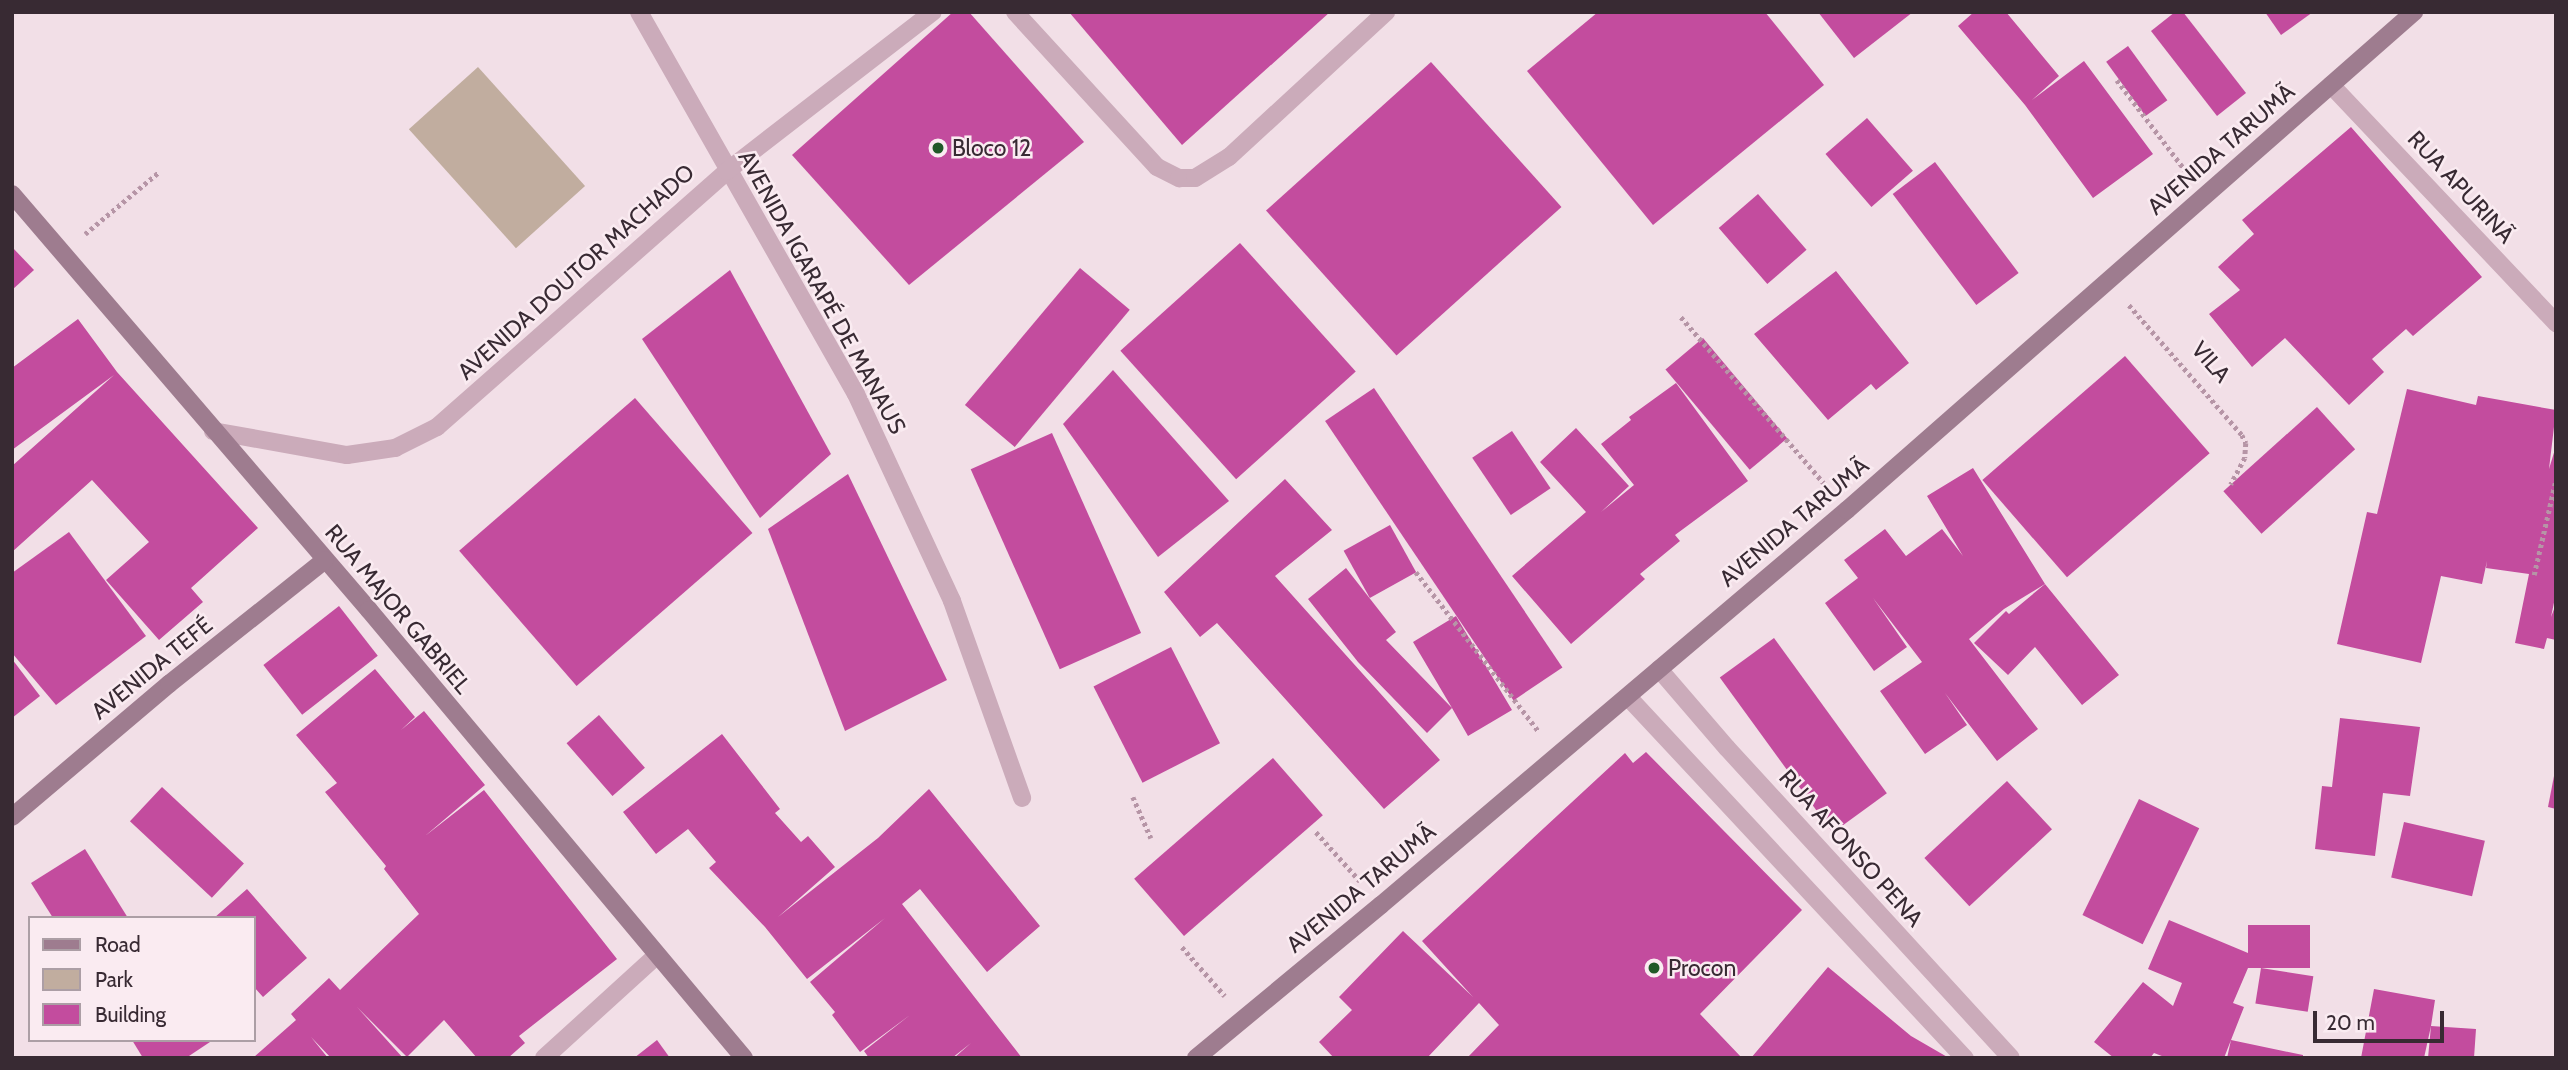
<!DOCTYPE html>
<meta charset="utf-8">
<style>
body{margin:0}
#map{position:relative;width:2568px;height:1070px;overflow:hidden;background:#f2dfe7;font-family:Cabin,sans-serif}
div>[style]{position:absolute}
.green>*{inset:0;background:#c1ad9f;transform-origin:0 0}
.building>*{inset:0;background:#c34c9e;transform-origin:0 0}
.path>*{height:4.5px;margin-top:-2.25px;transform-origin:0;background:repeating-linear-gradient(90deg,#b695a6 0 3.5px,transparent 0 7px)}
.lane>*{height:18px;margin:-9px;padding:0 9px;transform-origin:9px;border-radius:9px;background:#cbabba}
.street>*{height:18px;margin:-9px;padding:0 9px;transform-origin:9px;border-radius:9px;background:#cbabba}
.secondary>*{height:18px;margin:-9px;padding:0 9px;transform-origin:9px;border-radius:9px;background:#9e7c8f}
.dots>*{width:19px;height:19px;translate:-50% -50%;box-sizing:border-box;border:4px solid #faebf1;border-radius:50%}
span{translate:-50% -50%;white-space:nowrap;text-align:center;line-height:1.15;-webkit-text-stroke:5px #faebf1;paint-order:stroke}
.poi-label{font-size:23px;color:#382a33}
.left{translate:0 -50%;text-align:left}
.street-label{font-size:23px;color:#382a33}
.frame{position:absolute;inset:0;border:14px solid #382a33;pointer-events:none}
.legend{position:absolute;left:28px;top:916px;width:228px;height:126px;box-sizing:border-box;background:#faebf1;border:2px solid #ac9ea5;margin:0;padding:9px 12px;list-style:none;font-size:21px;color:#382a33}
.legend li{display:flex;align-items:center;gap:14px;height:35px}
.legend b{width:35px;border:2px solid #ac9ea5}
.scale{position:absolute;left:2313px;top:1011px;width:131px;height:32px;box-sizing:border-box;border:4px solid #382a33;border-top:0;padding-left:9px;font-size:21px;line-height:24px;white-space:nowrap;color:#382a33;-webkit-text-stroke:5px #faebf1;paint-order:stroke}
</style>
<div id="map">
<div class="green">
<i style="left:478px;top:67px;width:160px;height:93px;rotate:48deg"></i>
</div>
<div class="building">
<i style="clip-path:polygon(953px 12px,969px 12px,1084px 142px,909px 285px,792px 155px)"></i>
<i style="clip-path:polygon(1069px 12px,1330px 12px,1182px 145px)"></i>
<i style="clip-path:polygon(1598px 12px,1765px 12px,1824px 85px,1653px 225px,1527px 71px)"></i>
<i style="clip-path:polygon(1818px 12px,1913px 12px,1854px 58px)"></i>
<i style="clip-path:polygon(1974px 12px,2006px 12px,2059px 76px,2032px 100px,2084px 61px,2153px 154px,2093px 198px,2025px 105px,1958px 26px)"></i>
<i style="clip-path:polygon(2175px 12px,2183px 12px,2246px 93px,2217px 116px,2151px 31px)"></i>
<i style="clip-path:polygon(2265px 12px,2313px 12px,2281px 35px)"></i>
<i style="left:2128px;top:46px;width:67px;height:27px;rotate:54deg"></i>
<i style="left:1431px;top:62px;width:195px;height:222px;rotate:48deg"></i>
<i style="left:1867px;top:118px;width:70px;height:55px;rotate:49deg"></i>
<i style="clip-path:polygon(2351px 127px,2482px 277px,2413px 336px,2406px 329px,2372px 359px,2384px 372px,2349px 405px,2285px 338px,2252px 367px,2209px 314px,2240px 290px,2218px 267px,2254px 234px,2242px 220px)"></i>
<i style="left:1935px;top:162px;width:139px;height:53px;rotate:53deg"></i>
<i style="left:1758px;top:194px;width:74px;height:52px;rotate:49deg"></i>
<i style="left:1240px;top:243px;width:173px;height:161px;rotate:48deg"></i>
<i style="clip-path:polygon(12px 247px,34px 270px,12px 290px)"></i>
<i style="left:1080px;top:268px;width:65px;height:179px;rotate:40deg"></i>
<i style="clip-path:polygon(730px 270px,831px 454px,760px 518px,642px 339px)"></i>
<i style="clip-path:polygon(1836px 271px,1909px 363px,1876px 390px,1871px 384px,1828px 420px,1754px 334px)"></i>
<i style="clip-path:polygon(78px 319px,117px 372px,258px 528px,191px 588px,203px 602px,159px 640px,106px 580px,149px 542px,92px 480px,12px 552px,12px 466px,114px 375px,12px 450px,12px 368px)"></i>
<i style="left:1703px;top:338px;width:131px;height:49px;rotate:50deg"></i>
<i style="left:2125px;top:356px;width:129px;height:189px;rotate:49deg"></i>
<i style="clip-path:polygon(1113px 370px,1229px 501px,1158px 557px,1063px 424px)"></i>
<i style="clip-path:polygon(1676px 383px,1748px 481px,1675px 535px,1680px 541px,1640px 574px,1645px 579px,1571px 644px,1512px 576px,1586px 512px,1540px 462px,1576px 428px,1629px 486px,1601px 512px,1634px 485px,1601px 444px,1631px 420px,1629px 417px)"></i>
<i style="left:1374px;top:388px;width:337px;height:59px;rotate:56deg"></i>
<i style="clip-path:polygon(2407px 389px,2476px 405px,2478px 396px,2556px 410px,2549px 469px,2556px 446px,2556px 593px,2551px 617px,2556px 604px,2556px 640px,2547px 638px,2544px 649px,2515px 643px,2529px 574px,2486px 568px,2487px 561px,2482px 584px,2441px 576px,2421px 663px,2337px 644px,2367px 512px,2377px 514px)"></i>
<i style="left:635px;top:398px;width:179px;height:233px;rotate:49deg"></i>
<i style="left:2317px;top:407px;width:57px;height:126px;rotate:48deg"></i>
<i style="left:1512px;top:431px;width:69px;height:48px;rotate:56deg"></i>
<i style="left:1052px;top:433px;width:219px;height:89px;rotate:66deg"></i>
<i style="clip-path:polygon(1973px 468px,2045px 584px,2004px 609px,1969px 639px,2038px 729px,1997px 761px,1945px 693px,1967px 725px,1925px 754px,1880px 691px,1922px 662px,1873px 598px,1907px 647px,1874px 671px,1825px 603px,1858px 578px,1844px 560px,1885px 529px,1906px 556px,1942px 529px,1963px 556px,1927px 496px)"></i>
<i style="clip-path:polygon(848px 474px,947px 680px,845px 731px,768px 529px)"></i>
<i style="clip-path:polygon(1285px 479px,1332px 530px,1275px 576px,1440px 760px,1384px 809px,1217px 623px,1200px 637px,1164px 592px)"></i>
<i style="left:1390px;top:525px;width:54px;height:53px;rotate:61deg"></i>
<i style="clip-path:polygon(69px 532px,146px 636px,56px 705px,12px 653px,12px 573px)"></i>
<i style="clip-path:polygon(1346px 568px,1396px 632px,1386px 640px,1452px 708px,1413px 642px,1456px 616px,1512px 710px,1468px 736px,1452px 708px,1427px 733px,1358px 662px,1308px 599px)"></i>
<i style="clip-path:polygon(2045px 584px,2119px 675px,2082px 705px,2035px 647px,2008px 675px,1974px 643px,2006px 611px,2009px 614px)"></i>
<i style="left:339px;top:606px;width:63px;height:96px;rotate:52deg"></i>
<i style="left:1774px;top:638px;width:192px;height:67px;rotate:54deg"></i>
<i style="left:1171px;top:647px;width:108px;height:87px;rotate:63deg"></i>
<i style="clip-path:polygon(12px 659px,40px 696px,12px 718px)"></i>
<i style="clip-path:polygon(375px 669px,415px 717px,401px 730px,424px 711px,485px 785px,425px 836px,484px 790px,617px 959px,519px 1036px,525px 1043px,508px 1058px,477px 1058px,444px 1020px,407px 1057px,357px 1007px,403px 1058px,331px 1058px,311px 1037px,328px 1058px,253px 1058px,296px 1020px,291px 1014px,329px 978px,340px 990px,419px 914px,384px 869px,386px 866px,325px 792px,337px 783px,296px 735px)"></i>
<i style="left:599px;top:715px;width:70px;height:43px;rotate:49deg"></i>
<i style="clip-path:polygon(2340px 718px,2420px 727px,2410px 796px,2383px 793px,2375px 856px,2315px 849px,2322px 786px,2332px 787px)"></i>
<i style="clip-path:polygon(722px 734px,780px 809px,775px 813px,801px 842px,808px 836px,835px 867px,778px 917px,878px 838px,929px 789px,1040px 926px,987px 972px,920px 889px,902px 904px,1022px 1058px,954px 1058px,971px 1043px,952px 1058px,869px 1058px,864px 1051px,910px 1015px,860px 1052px,832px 1015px,835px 1012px,810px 982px,885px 918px,807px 979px,765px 927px,709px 868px,716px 862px,688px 829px,656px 854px,623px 812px)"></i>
<i style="clip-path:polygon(1646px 752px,1802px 910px,1700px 1014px,1742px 1058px,1467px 1058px,1499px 1025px,1479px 1003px,1427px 1058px,1334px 1058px,1319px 1042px,1352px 1010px,1339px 997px,1403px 931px,1473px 997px,1422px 941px,1625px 753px,1633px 763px)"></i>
<i style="left:1273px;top:758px;width:76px;height:184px;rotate:49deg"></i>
<i style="clip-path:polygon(2554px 776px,2556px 776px,2556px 809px,2548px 807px)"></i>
<i style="left:2007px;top:781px;width:66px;height:113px;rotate:47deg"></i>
<i style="left:162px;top:787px;width:112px;height:47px;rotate:43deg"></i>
<i style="left:2139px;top:799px;width:67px;height:129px;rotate:26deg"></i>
<i style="left:2404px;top:822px;width:83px;height:57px;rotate:13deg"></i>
<i style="clip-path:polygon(85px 849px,128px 918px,53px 918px,31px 883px)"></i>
<i style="clip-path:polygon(247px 889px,307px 958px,263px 997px,254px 987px,254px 918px,214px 918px)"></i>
<i style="clip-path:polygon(2169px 920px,2248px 953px,2248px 925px,2310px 925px,2310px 968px,2248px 968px,2233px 1003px,2244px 1007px,2231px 1040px,2303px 1055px,2303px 1058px,2227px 1058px,2231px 1040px,2224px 1058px,2167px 1058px,2154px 1053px,2150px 1058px,2114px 1058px,2094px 1042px,2143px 982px,2173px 1006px,2182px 983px,2148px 969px)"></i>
<i style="clip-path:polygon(1828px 967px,1911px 1036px,1949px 1058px,1751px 1058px)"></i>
<i style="left:2261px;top:968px;width:53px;height:36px;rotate:9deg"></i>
<i style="clip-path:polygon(2374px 989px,2435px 1000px,2431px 1026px,2476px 1029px,2474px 1058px,2428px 1058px,2431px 1026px,2424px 1058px,2361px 1058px)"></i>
<i style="clip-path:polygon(132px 1040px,213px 1040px,186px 1058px,143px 1058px)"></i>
<i style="clip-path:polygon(657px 1040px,670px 1058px,634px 1058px)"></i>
</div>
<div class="path">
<i style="left:2117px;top:80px;width:113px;rotate:52.9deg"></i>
<i style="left:85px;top:234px;width:97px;rotate:-40deg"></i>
<i style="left:2129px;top:305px;width:172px;rotate:49deg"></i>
<i style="left:2242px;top:435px;width:9px;rotate:63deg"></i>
<i style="left:2246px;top:443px;width:15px;rotate:94deg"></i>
<i style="left:2245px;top:458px;width:30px;rotate:118deg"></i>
<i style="left:1681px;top:317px;width:225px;rotate:49.3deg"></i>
<i style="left:1416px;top:572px;width:202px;rotate:52.4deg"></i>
<i style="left:2534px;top:575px;width:98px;rotate:-77.1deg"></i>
<i style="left:1133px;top:797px;width:45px;rotate:66.3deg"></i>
<i style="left:1316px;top:832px;width:66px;rotate:48.1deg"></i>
<i style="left:1182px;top:947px;width:65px;rotate:48.7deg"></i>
</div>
<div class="lane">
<i style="left:544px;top:1058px;width:153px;rotate:-42.3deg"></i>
</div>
<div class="street">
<i style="left:639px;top:12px;width:439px;rotate:60.4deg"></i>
<i style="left:856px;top:394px;width:228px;rotate:65.1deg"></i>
<i style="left:952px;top:601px;width:209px;rotate:70.4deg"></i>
<i style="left:1015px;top:12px;width:210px;rotate:47.5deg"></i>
<i style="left:1157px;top:167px;width:25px;rotate:27deg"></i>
<i style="left:1179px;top:178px;width:16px"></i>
<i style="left:1195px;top:178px;width:40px;rotate:-32deg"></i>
<i style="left:1229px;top:157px;width:214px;rotate:-42.7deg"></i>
<i style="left:2331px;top:85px;width:328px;rotate:46.6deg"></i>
<i style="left:213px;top:431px;width:136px;rotate:10.2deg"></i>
<i style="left:347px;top:455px;width:49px;rotate:-8.3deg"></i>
<i style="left:395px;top:448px;width:47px;rotate:-26.6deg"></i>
<i style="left:437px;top:427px;width:387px;rotate:-41.4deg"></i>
<i style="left:727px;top:171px;width:260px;rotate:-37.7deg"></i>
<i style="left:1659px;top:669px;width:104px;rotate:49.3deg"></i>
<i style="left:1727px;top:748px;width:420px;rotate:47.5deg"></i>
<i style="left:1628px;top:697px;width:494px;rotate:47deg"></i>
</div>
<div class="secondary">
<i style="left:12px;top:194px;width:548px;rotate:49.36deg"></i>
<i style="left:369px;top:610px;width:584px;rotate:50.07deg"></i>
<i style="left:12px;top:817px;width:206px;rotate:-40.3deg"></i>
<i style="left:169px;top:684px;width:199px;rotate:-38.5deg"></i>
<i style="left:1196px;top:1058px;width:240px;rotate:-39.6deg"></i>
<i style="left:1381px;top:905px;width:611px;rotate:-40.29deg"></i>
<i style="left:1847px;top:510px;width:755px;rotate:-41.29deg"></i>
</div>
<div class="dots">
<i style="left:938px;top:148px;background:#205927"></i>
<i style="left:1654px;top:968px;background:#205927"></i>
</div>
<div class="poi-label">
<span class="left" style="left:952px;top:148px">Bloco 12</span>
<span class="left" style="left:1668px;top:968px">Procon</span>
</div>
<div class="street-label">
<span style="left:2221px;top:149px;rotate:-41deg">AVENIDA TARUMÃ</span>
<span style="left:2461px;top:187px;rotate:47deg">RUA APURINÃ</span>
<span style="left:576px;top:272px;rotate:-42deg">AVENIDA DOUTOR MACHADO</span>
<span style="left:822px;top:292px;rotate:61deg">AVENIDA IGARAPÉ DE MANAUS</span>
<span style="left:2211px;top:362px;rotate:49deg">VILA</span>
<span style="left:1794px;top:522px;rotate:-40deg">AVENIDA TARUMÃ</span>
<span style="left:398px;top:609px;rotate:50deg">RUA MAJOR GABRIEL</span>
<span style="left:152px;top:668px;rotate:-39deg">AVENIDA TEFÉ</span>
<span style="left:1851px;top:848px;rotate:48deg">RUA AFONSO PENA</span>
<span style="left:1361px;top:888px;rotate:-40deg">AVENIDA TARUMÃ</span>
</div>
<div class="frame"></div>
<ul class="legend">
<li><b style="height:9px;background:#9e7c8f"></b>Road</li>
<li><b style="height:19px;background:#c1ad9f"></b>Park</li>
<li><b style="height:19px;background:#c34c9e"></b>Building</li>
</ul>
<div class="scale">20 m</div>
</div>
